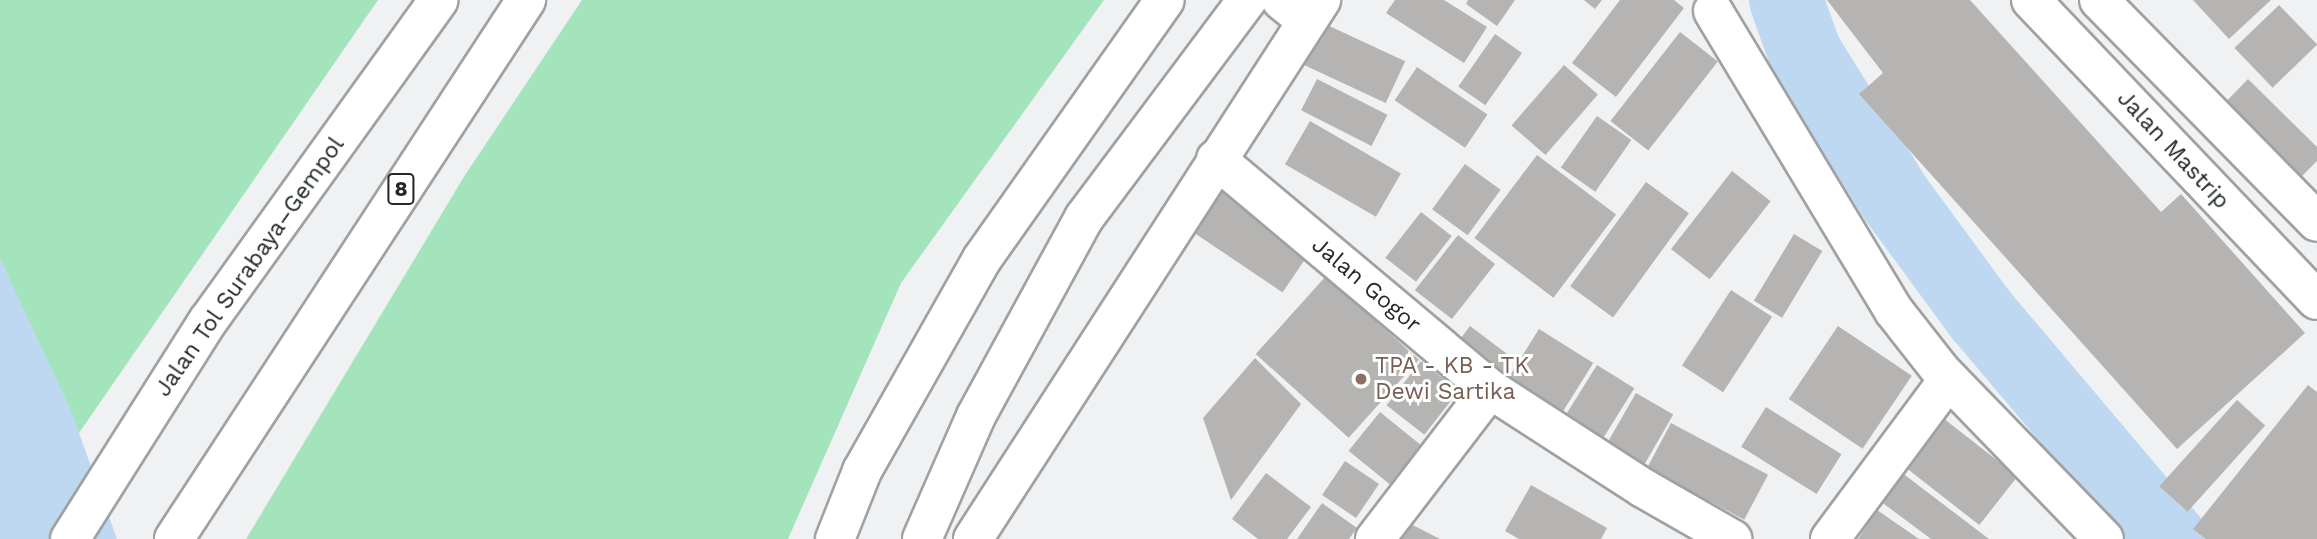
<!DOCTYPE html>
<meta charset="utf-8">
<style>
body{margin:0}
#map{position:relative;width:2317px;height:539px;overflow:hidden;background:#f0f1f3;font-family:"Work Sans",sans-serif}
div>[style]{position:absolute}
.green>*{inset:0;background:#a4e4bc}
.water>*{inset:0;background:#bed8f1}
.river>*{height:74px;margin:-37px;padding:0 37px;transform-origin:37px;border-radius:37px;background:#bed8f1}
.building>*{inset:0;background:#b6b4b2;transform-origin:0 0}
.roads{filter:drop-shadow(2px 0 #9fa1a2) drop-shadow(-2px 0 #9fa1a2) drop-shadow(0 2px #9fa1a2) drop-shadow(0 -2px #9fa1a2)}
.minor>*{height:38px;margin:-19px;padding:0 19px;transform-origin:19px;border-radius:19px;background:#fff}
.major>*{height:38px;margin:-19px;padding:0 19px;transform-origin:19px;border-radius:19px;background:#fff}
.highway>*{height:38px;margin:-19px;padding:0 19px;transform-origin:19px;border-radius:19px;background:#fff}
.dots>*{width:19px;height:19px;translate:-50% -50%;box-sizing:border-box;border:4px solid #feffff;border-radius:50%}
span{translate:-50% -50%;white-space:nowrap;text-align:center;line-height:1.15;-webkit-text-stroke:6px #feffff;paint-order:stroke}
.shield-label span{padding:2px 5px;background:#feffff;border:2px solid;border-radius:5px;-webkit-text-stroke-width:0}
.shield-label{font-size:21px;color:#252627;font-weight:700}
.street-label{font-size:23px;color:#252627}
.education-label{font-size:23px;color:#785e54}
.left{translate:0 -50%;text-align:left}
</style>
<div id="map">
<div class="green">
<i style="clip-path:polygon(0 0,378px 0,79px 433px,0 259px)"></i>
<i style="clip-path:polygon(582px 0,1104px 0,901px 283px,788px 539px,246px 539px,465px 175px)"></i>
</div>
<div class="water">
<i style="clip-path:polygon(0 259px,70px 408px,117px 539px,0 539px)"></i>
</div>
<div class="river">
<i style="left:1786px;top:0;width:56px;rotate:70.3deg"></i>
<i style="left:1805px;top:53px;width:171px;rotate:58.2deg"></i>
<i style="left:1895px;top:198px;width:145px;rotate:53.7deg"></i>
<i style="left:1981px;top:315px;width:293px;rotate:49.8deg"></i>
</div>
<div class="building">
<i style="clip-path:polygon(1395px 0,1444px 0,1487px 27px,1464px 63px,1386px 13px)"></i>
<i style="clip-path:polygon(1468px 0,1515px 0,1497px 26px,1466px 4px)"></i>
<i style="clip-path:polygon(1584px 0,1602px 0,1595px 9px)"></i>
<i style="clip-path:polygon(1620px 0,1674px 0,1684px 8px,1616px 97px,1572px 63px)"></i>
<i style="clip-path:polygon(1827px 0,1970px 0,2161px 212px,2181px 194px,2305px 333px,2177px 449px,1859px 94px,1883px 73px)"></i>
<i style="clip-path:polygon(2193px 0,2271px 0,2229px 39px)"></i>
<i style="left:2279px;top:5px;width:55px;height:62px;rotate:46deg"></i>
<i style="left:1310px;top:17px;width:105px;height:46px;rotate:25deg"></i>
<i style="left:1680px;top:32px;width:48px;height:113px;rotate:38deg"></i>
<i style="left:1495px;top:34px;width:33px;height:64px;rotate:35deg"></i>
<i style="left:1564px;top:65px;width:45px;height:80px;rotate:41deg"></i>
<i style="left:1417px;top:67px;width:85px;height:40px;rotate:34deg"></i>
<i style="left:1317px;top:79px;width:79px;height:35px;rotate:27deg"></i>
<i style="clip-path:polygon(2248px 79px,2317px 147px,2317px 161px,2291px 187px,2216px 112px)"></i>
<i style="left:1597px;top:116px;width:42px;height:63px;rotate:35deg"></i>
<i style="left:1310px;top:121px;width:105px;height:50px;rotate:30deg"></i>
<i style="left:1537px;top:155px;width:99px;height:104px;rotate:37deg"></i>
<i style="left:1465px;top:164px;width:44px;height:56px;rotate:36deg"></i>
<i style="left:1732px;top:171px;width:49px;height:99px;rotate:38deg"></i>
<i style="left:1646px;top:182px;width:53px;height:129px;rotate:36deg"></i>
<i style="left:1221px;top:187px;width:110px;height:53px;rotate:34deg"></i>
<i style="left:1421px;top:212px;width:39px;height:58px;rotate:38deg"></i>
<i style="left:1794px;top:234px;width:33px;height:78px;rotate:31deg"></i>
<i style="left:1458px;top:235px;width:47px;height:70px;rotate:38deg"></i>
<i style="left:1326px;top:276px;width:125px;height:105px;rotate:42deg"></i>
<i style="left:1731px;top:290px;width:49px;height:90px;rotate:33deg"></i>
<i style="left:1470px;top:326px;width:54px;height:29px;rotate:37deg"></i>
<i style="left:1838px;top:326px;width:89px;height:88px;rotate:34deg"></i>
<i style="left:1539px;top:329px;width:64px;height:73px;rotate:32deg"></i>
<i style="clip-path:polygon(1255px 358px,1301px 404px,1231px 500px,1203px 418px)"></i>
<i style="left:1421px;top:361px;width:48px;height:56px;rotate:38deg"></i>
<i style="left:1597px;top:365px;width:44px;height:75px;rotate:32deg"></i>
<i style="clip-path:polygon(2308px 385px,2317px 392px,2317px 539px,2206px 539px,2193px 529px)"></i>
<i style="left:1636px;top:393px;width:43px;height:75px;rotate:30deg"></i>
<i style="left:2237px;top:400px;width:38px;height:116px;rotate:42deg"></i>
<i style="left:1766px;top:407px;width:89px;height:47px;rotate:32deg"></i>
<i style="left:1934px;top:411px;width:106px;height:62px;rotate:38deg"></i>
<i style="left:1380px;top:412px;width:53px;height:50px;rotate:39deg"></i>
<i style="left:1671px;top:423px;width:110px;height:51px;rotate:28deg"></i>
<i style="left:1345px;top:461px;width:41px;height:41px;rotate:34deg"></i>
<i style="clip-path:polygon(1889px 463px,1989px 539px,1931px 539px,1868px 492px)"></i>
<i style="clip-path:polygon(1266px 473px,1311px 507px,1287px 539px,1258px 539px,1232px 519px)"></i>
<i style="clip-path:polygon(1531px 485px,1607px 528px,1601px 539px,1519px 539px,1505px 531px)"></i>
<i style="clip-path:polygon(1322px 503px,1357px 528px,1349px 539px,1297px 539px)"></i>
<i style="clip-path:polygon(1877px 510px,1919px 539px,1858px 539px)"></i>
<i style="clip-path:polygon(1397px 517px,1440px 539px,1386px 539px)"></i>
</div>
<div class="roads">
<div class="minor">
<i style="left:1281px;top:0;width:33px;rotate:39deg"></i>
<i style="left:1713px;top:11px;width:350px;rotate:58.9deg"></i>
<i style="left:1894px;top:311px;width:76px;rotate:51.9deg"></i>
<i style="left:1941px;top:371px;width:234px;rotate:45.9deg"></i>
<i style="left:1216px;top:159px;width:358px;rotate:40deg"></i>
<i style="left:1490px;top:389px;width:182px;rotate:32.9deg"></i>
<i style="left:1643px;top:488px;width:103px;rotate:29.8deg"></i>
<i style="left:973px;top:539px;width:642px;rotate:-57.15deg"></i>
<i style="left:1375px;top:539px;width:189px;rotate:-52.5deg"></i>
<i style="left:1830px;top:539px;width:199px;rotate:-53.4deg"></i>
</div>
<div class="major">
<i style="left:2031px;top:0;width:414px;rotate:46.4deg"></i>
<i style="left:2099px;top:0;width:311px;rotate:45.5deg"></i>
</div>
<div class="highway">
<i style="left:70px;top:539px;width:258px;rotate:-57.7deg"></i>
<i style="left:208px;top:321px;width:395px;rotate:-54.3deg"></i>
<i style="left:174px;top:539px;width:644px;rotate:-56.85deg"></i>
<i style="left:835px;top:539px;width:73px;rotate:-68.3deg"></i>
<i style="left:862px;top:471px;width:244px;rotate:-60.5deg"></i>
<i style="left:982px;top:259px;width:317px;rotate:-54.8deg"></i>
<i style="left:922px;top:539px;width:134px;rotate:-66.3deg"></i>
<i style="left:976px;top:416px;width:226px;rotate:-61.4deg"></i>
<i style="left:1084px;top:218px;width:272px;rotate:-53.2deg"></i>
</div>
</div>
<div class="dots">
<i style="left:1361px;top:379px;background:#8d6e63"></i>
</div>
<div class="shield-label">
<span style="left:401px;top:189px">8</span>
</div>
<div class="street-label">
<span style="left:2173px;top:150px;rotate:47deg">Jalan Mastrip</span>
<span style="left:250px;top:267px;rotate:-55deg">Jalan Tol Surabaya–Gempol</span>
<span style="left:1366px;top:285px;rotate:40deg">Jalan Gogor</span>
</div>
<div class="education-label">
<span class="left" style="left:1375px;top:379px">TPA - KB - TK<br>Dewi Sartika</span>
</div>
</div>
